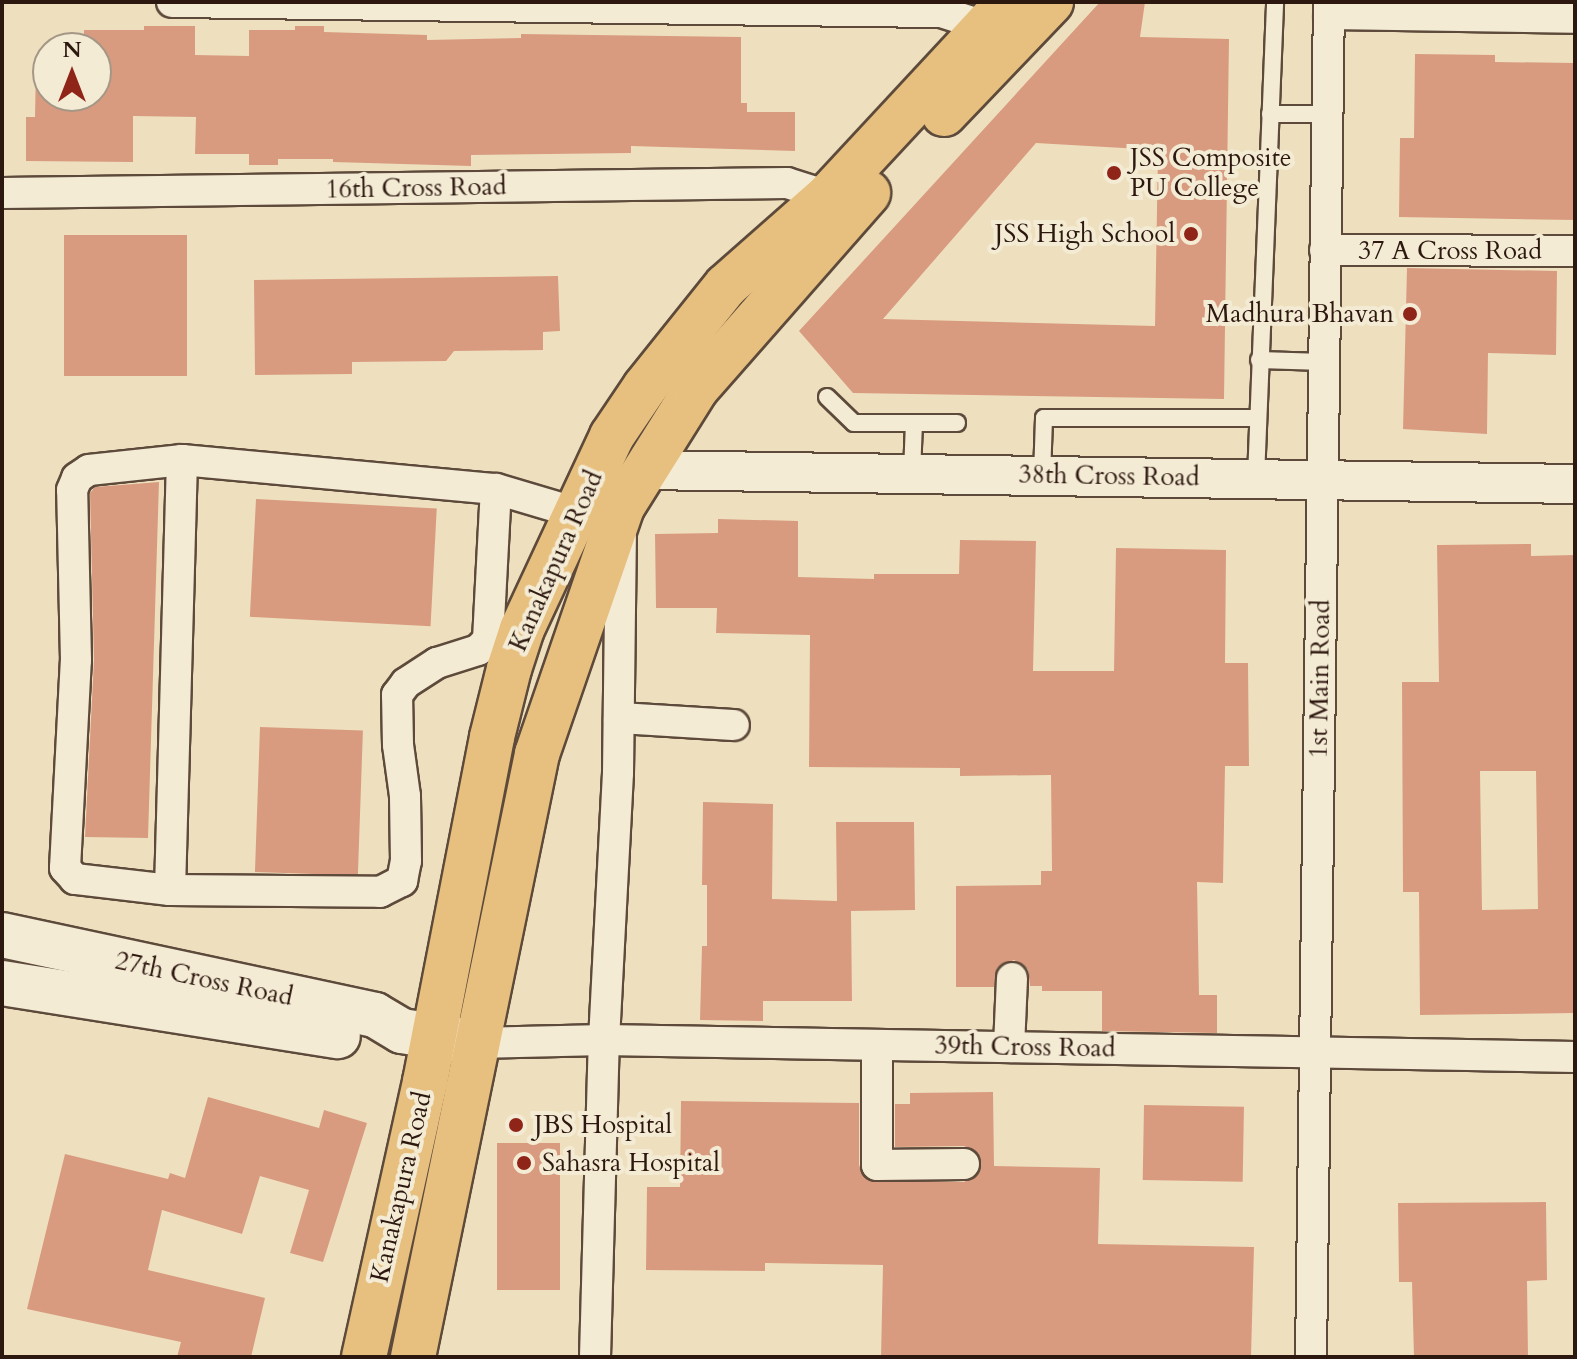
<!DOCTYPE html>
<style>
body{margin:0}
#map{position:relative;width:1577px;height:1359px;overflow:hidden;background:#eee0be;font-family:Cardo,serif}
div>[style]{position:absolute}
.building>*{inset:0;background:#d99b7f;transform-origin:0 0}
.roads{filter:drop-shadow(2px 0 #5d4a3b) drop-shadow(-2px 0 #5d4a3b) drop-shadow(0 2px #5d4a3b) drop-shadow(0 -2px #5d4a3b)}
.service>*{height:16px;margin:-8px;padding:0 8px;transform-origin:8px;border-radius:8px;background:#f4ebd5}
.minor>*{height:30px;margin:-15px;padding:0 15px;transform-origin:15px;border-radius:15px;background:#f4ebd5}
.tertiary>*{height:38px;margin:-19px;padding:0 19px;transform-origin:19px;border-radius:19px;background:#f4ebd5}
.secondary>*{height:44px;margin:-22px;padding:0 22px;transform-origin:22px;border-radius:22px;background:#f4ebd5}
.primary>*{height:44px;margin:-22px;padding:0 22px;transform-origin:22px;border-radius:22px;background:#e7c07f}
.dots>*{width:22px;height:22px;translate:-50% -50%;box-sizing:border-box;border:4px solid #f4ebd5;border-radius:50%}
span{translate:-50% -50%;white-space:nowrap;text-align:center;line-height:1.15;-webkit-text-stroke:8px #f4ebd5;paint-order:stroke}
.poi-label{font-size:26px;color:#2d180f}
.left{translate:0 -50%;text-align:left}
.right{translate:-100% -50%;text-align:right}
.street-label{font-size:26px;color:#2d180f}
.frame{position:absolute;inset:0;border:4px solid #2d180f;pointer-events:none}
.north{position:absolute;left:32px;top:32px;width:80px;height:80px;box-sizing:border-box;background:#f4ebd5;border:2px solid #a49786;border-radius:50%;rotate:0deg;font-size:22px;font-weight:700;line-height:32px;text-align:center;color:#2d180f}
.north::after{content:'';display:block;margin:auto;width:28px;height:36px;background:#8f2418;clip-path:polygon(50% 0,100% 100%,50% 72%,0 100%)}
</style>
<div id="map">
<div class="building">
<i style="clip-path:polygon(evenodd,1100px 2px,1145px 2px,1140px 37px,1229px 39px,1224px 399px,853px 393px,799px 331px,1100px 2px,1036px 143px,1158px 150px,1155px 326px,883px 319px,1036px 143px)"></i>
<i style="clip-path:polygon(144px 26px,195px 26px,195px 55px,249px 56px,249px 30px,295px 30px,295px 26px,324px 26px,324px 32px,427px 35px,427px 40px,521px 38px,521px 34px,741px 37px,741px 103px,747px 103px,747px 112px,795px 112px,795px 151px,631px 146px,631px 153px,471px 155px,471px 166px,333px 162px,333px 159px,278px 159px,278px 165px,249px 165px,249px 154px,195px 154px,196px 117px,133px 116px,133px 162px,26px 161px,26px 117px,35px 117px,36px 66px,48px 66px,48px 96px,96px 96px,96px 48px,83px 48px,84px 30px,144px 30px)"></i>
<i style="clip-path:polygon(1415px 54px,1495px 55px,1495px 62px,1575px 63px,1575px 220px,1399px 217px,1400px 138px,1414px 138px)"></i>
<i style="left:64px;top:235px;width:123px;height:141px"></i>
<i style="clip-path:polygon(1407px 268px,1557px 271px,1556px 355px,1488px 353px,1487px 434px,1403px 429px)"></i>
<i style="clip-path:polygon(558px 276px,560px 331px,543px 332px,543px 350px,454px 351px,446px 361px,352px 362px,352px 374px,255px 375px,254px 280px)"></i>
<i style="clip-path:polygon(159px 482px,148px 838px,85px 837px,94px 660px,90px 493px,95px 487px)"></i>
<i style="left:256px;top:499px;width:181px;height:118px;rotate:3deg"></i>
<i style="clip-path:polygon(718px 519px,798px 521px,798px 577px,874px 579px,874px 574px,959px 574px,960px 540px,1036px 541px,1033px 671px,1114px 671px,1116px 548px,1226px 550px,1225px 663px,1248px 663px,1249px 766px,1225px 766px,1223px 883px,1197px 882px,1199px 995px,1217px 995px,1217px 1033px,1102px 1031px,1102px 991px,1042px 991px,1042px 986px,1030px 986px,1028px 969px,1014px 960px,997px 968px,994px 987px,956px 987px,956px 886px,1041px 885px,1041px 871px,1052px 871px,1051px 775px,960px 776px,960px 768px,809px 767px,810px 635px,716px 633px,717px 608px,656px 608px,655px 534px,718px 533px)"></i>
<i style="clip-path:polygon(evenodd,1531px 544px,1531px 556px,1575px 555px,1575px 1013px,1420px 1015px,1419px 892px,1403px 892px,1402px 682px,1439px 682px,1437px 545px,1531px 544px,1480px 771px,1536px 771px,1538px 909px,1482px 910px,1480px 771px)"></i>
<i style="left:260px;top:727px;width:103px;height:145px;rotate:2deg"></i>
<i style="clip-path:polygon(703px 802px,773px 804px,772px 899px,837px 901px,836px 822px,914px 822px,915px 910px,851px 911px,852px 1001px,763px 1001px,763px 1021px,700px 1020px,702px 946px,707px 946px,707px 885px,702px 885px)"></i>
<i style="clip-path:polygon(993px 1092px,994px 1166px,1100px 1168px,1098px 1244px,1254px 1247px,1251px 1357px,881px 1357px,883px 1265px,765px 1263px,765px 1271px,646px 1270px,647px 1187px,680px 1187px,681px 1101px,859px 1103px,859px 1165px,868px 1180px,964px 1182px,980px 1172px,979px 1154px,964px 1146px,895px 1147px,895px 1104px,910px 1104px,910px 1093px)"></i>
<i style="clip-path:polygon(208px 1097px,319px 1128px,324px 1110px,367px 1123px,323px 1262px,290px 1253px,309px 1190px,260px 1176px,242px 1234px,162px 1210px,148px 1270px,265px 1298px,251px 1357px,177px 1357px,181px 1342px,27px 1309px,65px 1154px,168px 1179px,170px 1173px,185px 1178px)"></i>
<i style="left:1144px;top:1105px;width:100px;height:75px;rotate:1deg"></i>
<i style="left:497px;top:1143px;width:63px;height:147px"></i>
<i style="clip-path:polygon(1546px 1202px,1547px 1280px,1527px 1281px,1528px 1357px,1414px 1357px,1412px 1282px,1399px 1282px,1398px 1203px)"></i>
</div>
<div class="roads">
<div class="service">
<i style="left:1270px;top:114px;width:58px"></i>
<i style="left:1259px;top:360px;width:65px;rotate:1.8deg"></i>
<i style="left:827px;top:397px;width:37px;rotate:44deg"></i>
<i style="left:854px;top:423px;width:103px"></i>
<i style="left:912px;top:474px;width:51px;rotate:-87.8deg"></i>
<i style="left:1042px;top:476px;width:58px;rotate:-88deg"></i>
<i style="left:1044px;top:418px;width:212px"></i>
<i style="left:1256px;top:478px;width:476px;rotate:-87.7deg"></i>
</div>
<div class="minor">
<i style="left:172px;top:2px;width:769px;rotate:0.75deg"></i>
<i style="left:941px;top:12px;width:46px;rotate:17.7deg"></i>
<i style="left:1329px;top:14px;width:246px;rotate:0.9deg"></i>
<i style="left:2px;top:193px;width:785px;rotate:-0.73deg"></i>
<i style="left:787px;top:183px;width:43px;rotate:17.6deg"></i>
<i style="left:1325px;top:250px;width:250px;rotate:0.2deg"></i>
<i style="left:182px;top:460px;width:430px;rotate:91.6deg"></i>
<i style="left:170px;top:890px;width:96px;rotate:-173.4deg"></i>
<i style="left:75px;top:879px;width:15px;rotate:-132deg"></i>
<i style="left:65px;top:868px;width:208px;rotate:-87deg"></i>
<i style="left:76px;top:660px;width:170px;rotate:-91.3deg"></i>
<i style="left:72px;top:490px;width:13px;rotate:-67deg"></i>
<i style="left:77px;top:478px;width:14px;rotate:-34deg"></i>
<i style="left:89px;top:470px;width:94px;rotate:-6.1deg"></i>
<i style="left:182px;top:460px;width:315px;rotate:5.3deg"></i>
<i style="left:496px;top:489px;width:84px;rotate:16.5deg"></i>
<i style="left:619px;top:718px;width:115px;rotate:3.5deg"></i>
<i style="left:170px;top:890px;width:210px;rotate:0.5deg"></i>
<i style="left:380px;top:892px;width:25px;rotate:-27deg"></i>
<i style="left:402px;top:881px;width:20px;rotate:-79deg"></i>
<i style="left:406px;top:861px;width:65px;rotate:-90.9deg"></i>
<i style="left:405px;top:796px;width:51px;rotate:-97.8deg"></i>
<i style="left:398px;top:745px;width:50px;rotate:-91.1deg"></i>
<i style="left:397px;top:695px;width:15px;rotate:-53deg"></i>
<i style="left:406px;top:683px;width:37px;rotate:-33deg"></i>
<i style="left:437px;top:663px;width:43px;rotate:-17.6deg"></i>
<i style="left:478px;top:650px;width:14px;rotate:-45deg"></i>
<i style="left:488px;top:640px;width:151px;rotate:-87deg"></i>
<i style="left:476px;top:1043px;width:128px;rotate:-1.3deg"></i>
<i style="left:604px;top:1040px;width:971px;rotate:1deg"></i>
<i style="left:877px;top:1045px;width:120px;rotate:90deg"></i>
<i style="left:877px;top:1165px;width:87px;rotate:-0.7deg"></i>
<i style="left:1009px;top:1047px;width:69px;rotate:-87.5deg"></i>
<i style="left:595px;top:1357px;width:317px;rotate:-88.4deg"></i>
<i style="left:604px;top:1040px;width:267px;rotate:-87deg"></i>
<i style="left:618px;top:773px;width:236px;rotate:-89.3deg"></i>
<i style="left:1311px;top:1357px;width:1355px;rotate:-89.24deg"></i>
</div>
<div class="tertiary">
<i style="left:644px;top:470px;width:931px;rotate:0.86deg"></i>
</div>
<div class="secondary">
<i style="left:2px;top:935px;width:381px;rotate:12.1deg"></i>
<i style="left:375px;top:1015px;width:31px;rotate:31deg"></i>
<i style="left:402px;top:1031px;width:69px;rotate:9.2deg"></i>
<i style="left:2px;top:983px;width:340px;rotate:9deg"></i>
</div>
<div class="primary">
<i style="left:944px;top:114px;width:155px;rotate:-46.3deg"></i>
<i style="left:364px;top:1357px;width:282px;rotate:-77.5deg"></i>
<i style="left:425px;top:1082px;width:351px;rotate:-79deg"></i>
<i style="left:492px;top:737px;width:70px;rotate:-76deg"></i>
<i style="left:509px;top:669px;width:42px;rotate:-72deg"></i>
<i style="left:522px;top:629px;width:213px;rotate:-65deg"></i>
<i style="left:612px;top:436px;width:59px;rotate:-56deg"></i>
<i style="left:645px;top:387px;width:129px;rotate:-51.3deg"></i>
<i style="left:726px;top:286px;width:136px;rotate:-41.4deg"></i>
<i style="left:828px;top:196px;width:265px;rotate:-47.1deg"></i>
<i style="left:413px;top:1357px;width:616px;rotate:-78.38deg"></i>
<i style="left:537px;top:754px;width:261px;rotate:-71deg"></i>
<i style="left:622px;top:507px;width:139px;rotate:-57.9deg"></i>
<i style="left:696px;top:389px;width:261px;rotate:-48.7deg"></i>
</div>
</div>
<div class="dots">
<i style="left:1114px;top:173px;background:#8f2418"></i>
<i style="left:1191px;top:234px;background:#8f2418"></i>
<i style="left:1410px;top:314px;background:#8f2418"></i>
<i style="left:516px;top:1125px;background:#8f2418"></i>
<i style="left:524px;top:1163px;background:#8f2418"></i>
</div>
<div class="poi-label">
<span class="left" style="left:1130px;top:173px">JSS Composite<br>PU College</span>
<span class="right" style="left:1175px;top:234px">JSS High School</span>
<span class="right" style="left:1394px;top:314px">Madhura Bhavan</span>
<span class="left" style="left:534px;top:1125px">JBS Hospital</span>
<span class="left" style="left:542px;top:1163px">Sahasra Hospital</span>
</div>
<div class="street-label">
<span style="left:416px;top:188px;rotate:-1deg">16th Cross Road</span>
<span style="left:1450px;top:251px">37 A Cross Road</span>
<span style="left:1109px;top:476px;rotate:1deg">38th Cross Road</span>
<span style="left:556px;top:561px;rotate:-66deg">Kanakapura Road</span>
<span style="left:1320px;top:679px;rotate:-89deg">1st Main Road</span>
<span style="left:204px;top:979px;rotate:12deg">27th Cross Road</span>
<span style="left:1025px;top:1047px;rotate:1deg">39th Cross Road</span>
<span style="left:401px;top:1187px;rotate:-77deg">Kanakapura Road</span>
</div>
<div class="frame"></div>
<div class="north">N</div>
</div>
